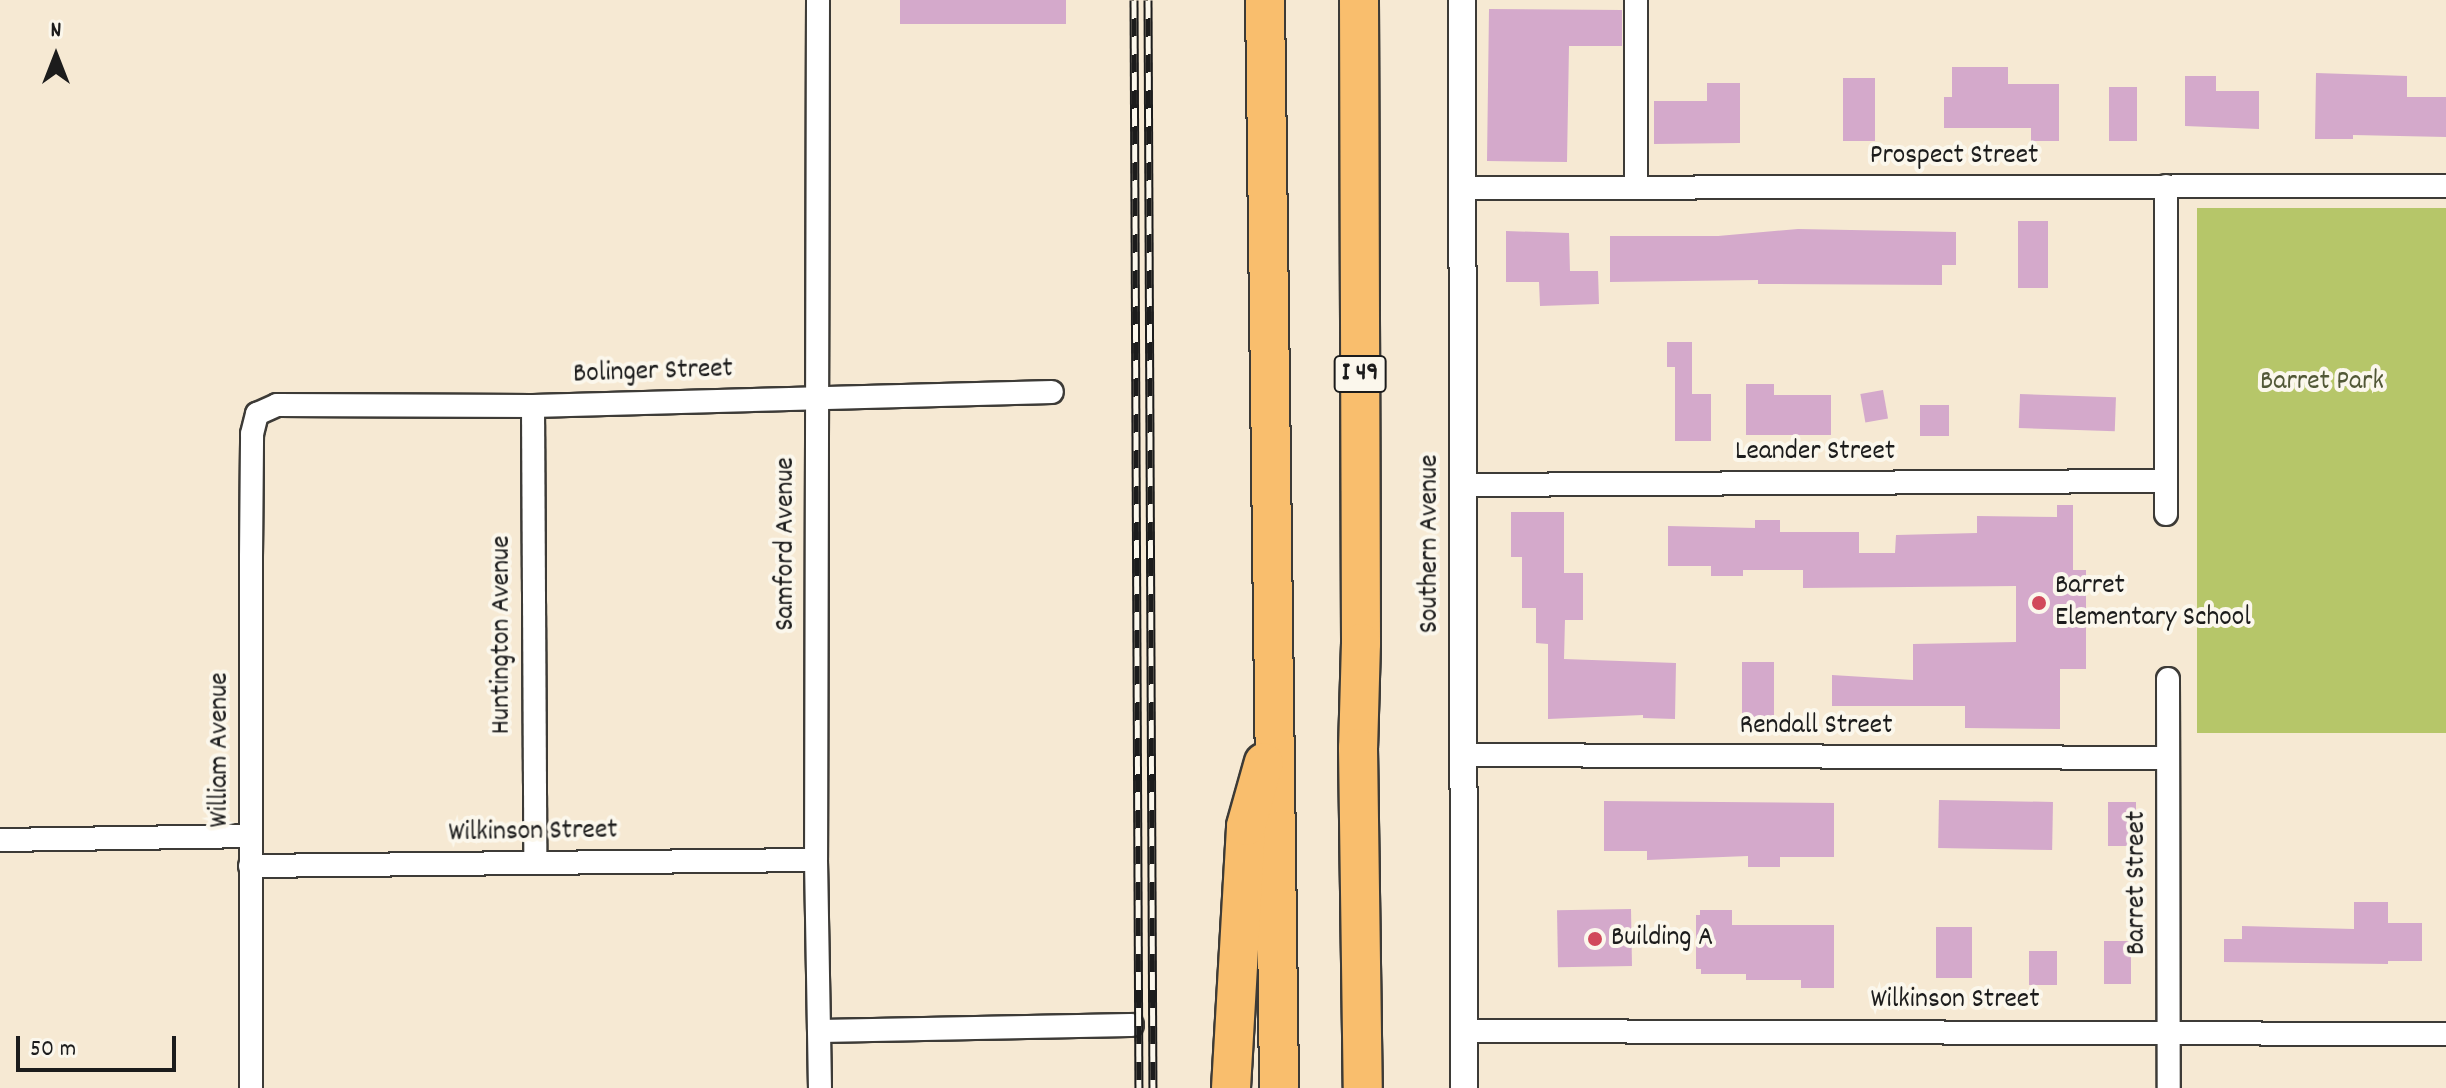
<!DOCTYPE html>
<style>
body{margin:0}
#map{position:relative;width:2446px;height:1088px;overflow:hidden;background:#f6e9d3;font-family:Dekko,sans-serif}
div>[style]{position:absolute}
.green>*{inset:0;background:#b6c669;transform-origin:0 0}
.building>*{inset:0;background:#d4a9cb;transform-origin:0 0}
.roads{filter:drop-shadow(2px 0 #3d3b37) drop-shadow(-2px 0 #3d3b37) drop-shadow(0 2px #3d3b37) drop-shadow(0 -2px #3d3b37)}
.minor>*{height:22px;margin:-11px;padding:0 11px;transform-origin:11px;border-radius:11px;background:#fff}
.tertiary>*{height:26px;margin:-13px;padding:0 13px;transform-origin:13px;border-radius:13px;background:#fff}
.motorway>*{height:38px;margin:-19px;padding:0 19px;transform-origin:19px;border-radius:19px;background:#f9be6d}
.rail>*{height:9px;margin-top:-4.5px;transform-origin:0;background:repeating-linear-gradient(90deg,#fbf7ec 0 18px,#1c1c1c 0 36px);box-sizing:border-box;border-block:2px solid #1c1c1c}
.dots>*{width:22px;height:22px;translate:-50% -50%;box-sizing:border-box;border:4px solid #fbf7ec;border-radius:50%}
span{translate:-50% -50%;white-space:nowrap;text-align:center;line-height:1.15;-webkit-text-stroke:8px #fbf7ec;paint-order:stroke}
.shield-label span{padding:2px 6px;background:#fbf7ec;border:2px solid;border-radius:6px;-webkit-text-stroke-width:0}
.shield-label{font-size:26px;color:#1c1c1c;font-weight:700}
.street-label{font-size:28px;color:#1c1c1c}
.park-label{font-size:28px;color:#525837}
.poi-label{font-size:28px;color:#1c1c1c}
.left{translate:0 -50%;text-align:left}
.north{position:absolute;left:16px;top:16px;width:80px;height:80px;-webkit-text-stroke:6px #fbf7ec;paint-order:stroke;rotate:0deg;font-size:22px;font-weight:700;line-height:32px;text-align:center;color:#1c1c1c}
.north::after{content:'';display:block;margin:auto;width:28px;height:36px;background:#1c1c1c;clip-path:polygon(50% 0,100% 100%,50% 72%,0 100%)}
.scale{position:absolute;left:16px;top:1036px;width:160px;height:36px;box-sizing:border-box;border:4px solid #1c1c1c;border-top:0;padding-left:10px;font-size:24px;line-height:28px;white-space:nowrap;color:#1c1c1c;-webkit-text-stroke:6px #fbf7ec;paint-order:stroke}
</style>
<div id="map">
<div class="green">
<i style="left:2197px;top:208px;width:249px;height:525px"></i>
</div>
<div class="building">
<i style="left:900px;top:0;width:166px;height:24px"></i>
<i style="clip-path:polygon(1489px 9px,1622px 10px,1622px 46px,1569px 46px,1567px 162px,1487px 161px)"></i>
<i style="clip-path:polygon(1952px 67px,2008px 67px,2008px 84px,2059px 84px,2059px 141px,2031px 141px,2031px 128px,1944px 128px,1944px 97px,1952px 97px)"></i>
<i style="clip-path:polygon(2316px 73px,2407px 76px,2407px 97px,2446px 97px,2446px 137px,2353px 135px,2353px 139px,2315px 139px)"></i>
<i style="clip-path:polygon(2185px 76px,2216px 76px,2216px 91px,2259px 91px,2259px 129px,2185px 126px)"></i>
<i style="left:1843px;top:78px;width:32px;height:63px"></i>
<i style="clip-path:polygon(1707px 83px,1740px 83px,1740px 143px,1654px 144px,1654px 101px,1707px 101px)"></i>
<i style="left:2109px;top:87px;width:28px;height:54px"></i>
<i style="left:2018px;top:221px;width:30px;height:67px"></i>
<i style="clip-path:polygon(1798px 229px,1956px 232px,1956px 265px,1942px 265px,1942px 285px,1758px 284px,1758px 280px,1610px 282px,1610px 236px,1718px 236px)"></i>
<i style="clip-path:polygon(1506px 231px,1569px 233px,1570px 271px,1598px 271px,1599px 304px,1540px 306px,1539px 282px,1506px 282px)"></i>
<i style="clip-path:polygon(1667px 342px,1692px 342px,1692px 394px,1711px 394px,1711px 441px,1675px 441px,1675px 367px,1667px 367px)"></i>
<i style="clip-path:polygon(1746px 384px,1774px 384px,1774px 395px,1831px 395px,1831px 435px,1746px 435px)"></i>
<i style="left:1883px;top:390px;width:29px;height:23px;rotate:80deg"></i>
<i style="left:2020px;top:394px;width:96px;height:34px;rotate:2deg"></i>
<i style="left:1920px;top:405px;width:29px;height:31px"></i>
<i style="clip-path:polygon(2057px 505px,2073px 505px,2073px 570px,2086px 570px,2086px 669px,2060px 669px,2060px 729px,1965px 728px,1965px 706px,1832px 706px,1832px 675px,1913px 680px,1913px 644px,2016px 642px,2016px 586px,1803px 588px,1803px 570px,1743px 570px,1743px 576px,1711px 576px,1711px 566px,1668px 566px,1668px 526px,1755px 528px,1755px 520px,1780px 520px,1780px 532px,1859px 532px,1859px 553px,1895px 553px,1896px 535px,1977px 533px,1977px 516px,2057px 517px)"></i>
<i style="clip-path:polygon(1511px 512px,1564px 512px,1564px 573px,1583px 573px,1583px 620px,1565px 620px,1564px 659px,1676px 663px,1675px 719px,1643px 718px,1643px 715px,1548px 719px,1548px 644px,1536px 643px,1536px 608px,1522px 608px,1522px 557px,1511px 557px)"></i>
<i style="left:1742px;top:662px;width:32px;height:61px"></i>
<i style="left:1939px;top:800px;width:114px;height:48px;rotate:1deg"></i>
<i style="clip-path:polygon(1604px 801px,1834px 803px,1834px 857px,1780px 857px,1780px 867px,1748px 867px,1748px 856px,1647px 860px,1647px 851px,1604px 851px)"></i>
<i style="left:2108px;top:802px;width:28px;height:44px"></i>
<i style="clip-path:polygon(2354px 902px,2388px 902px,2388px 923px,2422px 923px,2422px 961px,2388px 961px,2388px 964px,2224px 962px,2224px 939px,2242px 939px,2242px 926px,2354px 929px)"></i>
<i style="left:1631px;top:909px;width:57px;height:74px;rotate:89deg"></i>
<i style="clip-path:polygon(1700px 910px,1732px 910px,1732px 925px,1834px 925px,1834px 988px,1801px 988px,1801px 980px,1746px 980px,1746px 974px,1701px 974px,1701px 969px,1696px 969px,1696px 915px,1700px 915px)"></i>
<i style="left:1936px;top:927px;width:36px;height:51px"></i>
<i style="left:2104px;top:941px;width:27px;height:43px"></i>
<i style="left:2029px;top:951px;width:28px;height:34px"></i>
</div>
<div class="roads">
<div class="minor">
<i style="left:818px;top:0;width:860px;rotate:90.13deg"></i>
<i style="left:816px;top:860px;width:228px;rotate:89deg"></i>
<i style="left:1636px;top:0;width:187px;rotate:90deg"></i>
<i style="left:2166px;top:186px;width:328px;rotate:90deg"></i>
<i style="left:1462px;top:188px;width:984px;rotate:-0.12deg"></i>
<i style="left:533px;top:406px;width:457px;rotate:89.7deg"></i>
<i style="left:1463px;top:485px;width:703px;rotate:-0.33deg"></i>
<i style="left:2168px;top:679px;width:409px;rotate:89.9deg"></i>
<i style="left:1464px;top:755px;width:704px;rotate:0.24deg"></i>
<i style="left:0;top:840px;width:251px;rotate:-0.9deg"></i>
<i style="left:250px;top:866px;width:566px;rotate:-0.61deg"></i>
<i style="left:819px;top:1031px;width:313px;rotate:-1.1deg"></i>
<i style="left:1464px;top:1031px;width:982px;rotate:0.18deg"></i>
<i style="left:251px;top:1088px;width:531px;rotate:-90deg"></i>
<i style="left:251px;top:557px;width:123px;rotate:-89.5deg"></i>
<i style="left:252px;top:434px;width:21px;rotate:-76deg"></i>
<i style="left:257px;top:414px;width:22px;rotate:-24deg"></i>
<i style="left:277px;top:405px;width:256px;rotate:0.2deg"></i>
<i style="left:533px;top:406px;width:519px;rotate:-1.55deg"></i>
</div>
<div class="tertiary">
<i style="left:1462px;top:0;width:1088px;rotate:89.89deg"></i>
</div>
<div class="motorway">
<i style="left:1265px;top:0;width:1088px;rotate:89.26deg"></i>
<i style="left:1359px;top:0;width:643px;rotate:89.82deg"></i>
<i style="left:1361px;top:643px;width:105px;rotate:91.6deg"></i>
<i style="left:1358px;top:748px;width:340px;rotate:89.2deg"></i>
<i style="left:1231px;top:1088px;width:262px;rotate:-86.7deg"></i>
<i style="left:1246px;top:826px;width:66px;rotate:-74.3deg"></i>
</div>
</div>
<div class="rail">
<i style="left:1134px;top:0;width:1088px;rotate:89.74deg"></i>
<i style="left:1148px;top:0;width:1088px;rotate:89.74deg"></i>
</div>
<div class="dots">
<i style="left:2039px;top:603px;background:#d1495b"></i>
<i style="left:1595px;top:939px;background:#d1495b"></i>
</div>
<div class="shield-label">
<span style="left:1360px;top:374px">I 49</span>
</div>
<div class="street-label">
<span style="left:1954px;top:157px">Prospect Street</span>
<span style="left:653px;top:373px;rotate:-2deg">Bolinger Street</span>
<span style="left:1815px;top:453px">Leander Street</span>
<span style="left:787px;top:544px;rotate:-90deg">Samford Avenue</span>
<span style="left:1431px;top:544px;rotate:-90deg">Southern Avenue</span>
<span style="left:503px;top:635px;rotate:-90deg">Huntington Avenue</span>
<span style="left:1816px;top:727px">Rendall Street</span>
<span style="left:221px;top:750px;rotate:-90deg">William Avenue</span>
<span style="left:533px;top:833px;rotate:-1deg">Wilkinson Street</span>
<span style="left:2138px;top:883px;rotate:-90deg">Barret Street</span>
<span style="left:1955px;top:1001px">Wilkinson Street</span>
</div>
<div class="park-label">
<span style="left:2322px;top:383px">Barret Park</span>
</div>
<div class="poi-label">
<span class="left" style="left:2055px;top:603px">Barret<br>Elementary School</span>
<span class="left" style="left:1611px;top:939px">Building A</span>
</div>
<div class="north">N</div>
<div class="scale">50 m</div>
</div>
